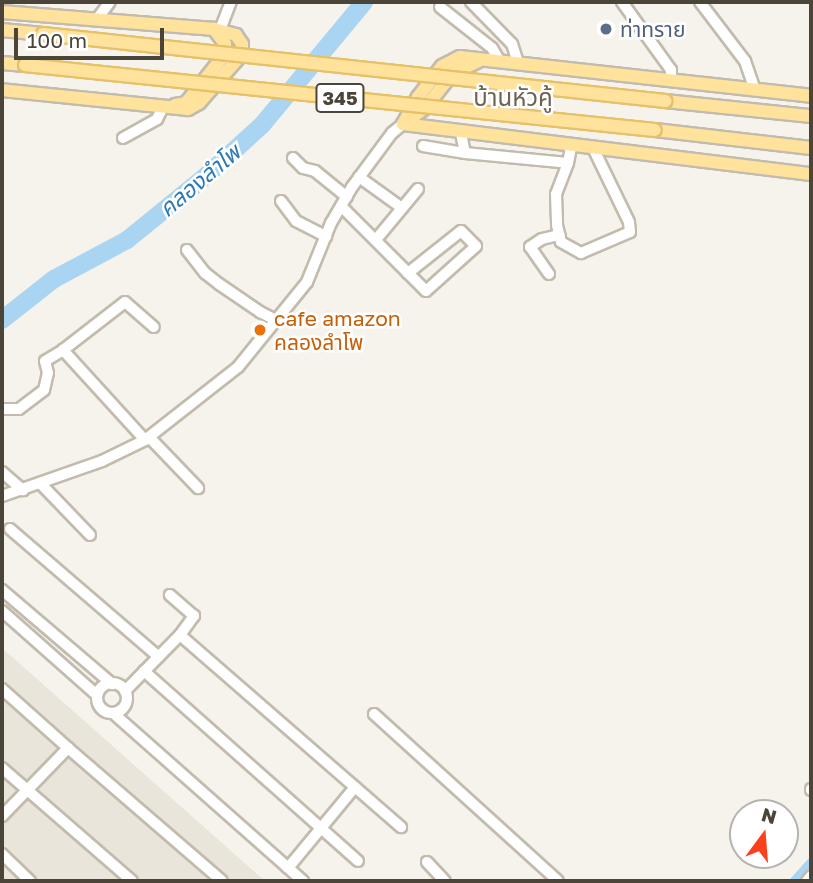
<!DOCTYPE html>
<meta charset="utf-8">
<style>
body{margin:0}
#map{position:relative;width:813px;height:883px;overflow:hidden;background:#f6f3ec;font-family:"Golos Text","Noto Sans Thai",sans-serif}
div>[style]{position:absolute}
.residential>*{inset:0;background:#eae5da}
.canal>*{height:10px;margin:-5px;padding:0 5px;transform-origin:5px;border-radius:5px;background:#a9d4f2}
.river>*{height:18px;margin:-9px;padding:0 9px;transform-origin:9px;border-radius:9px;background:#a9d4f2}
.roads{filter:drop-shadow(2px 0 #c2bbae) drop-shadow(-2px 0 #c2bbae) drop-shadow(0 2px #c2bbae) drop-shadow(0 -2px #c2bbae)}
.minor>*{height:10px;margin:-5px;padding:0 5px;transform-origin:5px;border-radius:5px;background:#fff}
.minor>.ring{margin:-5px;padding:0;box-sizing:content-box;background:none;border:10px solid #fff;border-radius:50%}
.major>*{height:12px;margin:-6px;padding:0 6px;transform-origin:6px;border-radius:6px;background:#ffe39c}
.bridges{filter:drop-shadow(2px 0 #e6c16a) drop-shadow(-2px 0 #e6c16a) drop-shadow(0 2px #e6c16a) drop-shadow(0 -2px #e6c16a)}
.major-bridge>*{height:12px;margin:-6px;padding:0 6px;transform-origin:6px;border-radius:6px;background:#ffe39c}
.dots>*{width:19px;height:19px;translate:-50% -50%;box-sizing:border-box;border:4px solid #fff;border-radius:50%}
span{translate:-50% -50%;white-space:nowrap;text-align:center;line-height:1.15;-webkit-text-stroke:5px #fff;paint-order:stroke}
.shield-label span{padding:2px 5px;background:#fff;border:2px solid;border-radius:5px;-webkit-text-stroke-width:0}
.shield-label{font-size:19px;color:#4b4439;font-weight:700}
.service-label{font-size:21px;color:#4e5e75}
.left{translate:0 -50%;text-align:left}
.food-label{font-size:21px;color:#c56008}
.water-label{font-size:23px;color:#2e7ab2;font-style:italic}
.quarter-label{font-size:24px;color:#6e6250}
.frame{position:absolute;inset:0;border:4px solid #4b4439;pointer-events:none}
.north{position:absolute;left:729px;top:799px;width:70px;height:70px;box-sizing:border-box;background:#fff;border:2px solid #b7b4b0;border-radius:50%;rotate:16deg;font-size:19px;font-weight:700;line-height:28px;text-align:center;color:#4b4439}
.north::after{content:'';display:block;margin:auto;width:24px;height:32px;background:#fc3f1d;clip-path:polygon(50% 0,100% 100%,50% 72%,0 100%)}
.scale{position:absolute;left:14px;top:28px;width:150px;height:32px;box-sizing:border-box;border:4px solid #4b4439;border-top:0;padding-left:9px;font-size:21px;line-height:24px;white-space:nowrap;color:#4b4439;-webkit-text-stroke:5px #fff;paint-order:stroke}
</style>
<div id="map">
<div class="residential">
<i style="clip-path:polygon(2px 648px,265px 881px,2px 881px)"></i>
</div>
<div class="canal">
<i style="left:795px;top:881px;width:24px;rotate:-48deg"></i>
</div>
<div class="river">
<i style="left:2px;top:320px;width:66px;rotate:-38.3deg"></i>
<i style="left:54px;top:279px;width:83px;rotate:-28.1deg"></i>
<i style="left:127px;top:240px;width:102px;rotate:-39deg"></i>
<i style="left:206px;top:176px;width:76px;rotate:-42.3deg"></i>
<i style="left:262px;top:125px;width:160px;rotate:-50.3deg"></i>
</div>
<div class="roads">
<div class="minor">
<i style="left:471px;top:2px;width:59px;rotate:45.7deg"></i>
<i style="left:512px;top:44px;width:19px;rotate:72deg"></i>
<i style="left:622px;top:2px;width:84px;rotate:54.2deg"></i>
<i style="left:671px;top:70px;width:10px;rotate:90deg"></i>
<i style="left:700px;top:2px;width:74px;rotate:52.7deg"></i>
<i style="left:745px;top:61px;width:31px;rotate:71deg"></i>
<i style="left:440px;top:7px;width:66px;rotate:38.3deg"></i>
<i style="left:492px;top:48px;width:14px;rotate:60deg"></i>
<i style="left:97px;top:19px;width:21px;rotate:-53deg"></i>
<i style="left:220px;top:30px;width:30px;rotate:-69deg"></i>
<i style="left:461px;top:133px;width:20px;rotate:79deg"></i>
<i style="left:465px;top:153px;width:103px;rotate:5.5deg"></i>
<i style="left:568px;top:163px;width:16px;rotate:-79deg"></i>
<i style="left:123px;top:138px;width:39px;rotate:-29deg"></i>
<i style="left:157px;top:119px;width:13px;rotate:-63deg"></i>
<i style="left:423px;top:146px;width:43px;rotate:9.5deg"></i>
<i style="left:293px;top:158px;width:14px;rotate:45deg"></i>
<i style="left:303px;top:168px;width:12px;rotate:14deg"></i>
<i style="left:315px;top:171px;width:41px;rotate:39.1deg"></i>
<i style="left:568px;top:163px;width:33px;rotate:111deg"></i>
<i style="left:556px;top:194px;width:31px;rotate:88deg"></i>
<i style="left:557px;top:225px;width:17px;rotate:77deg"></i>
<i style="left:561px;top:242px;width:23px;rotate:29deg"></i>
<i style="left:581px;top:253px;width:53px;rotate:-23.2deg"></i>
<i style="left:630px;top:232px;width:10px;rotate:-96deg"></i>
<i style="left:629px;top:222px;width:80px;rotate:-115.9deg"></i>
<i style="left:359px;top:177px;width:53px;rotate:35.8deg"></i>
<i style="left:281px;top:201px;width:25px;rotate:53deg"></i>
<i style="left:296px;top:221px;width:34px;rotate:27deg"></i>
<i style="left:341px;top:206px;width:120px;rotate:45deg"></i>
<i style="left:426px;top:291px;width:67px;rotate:-42deg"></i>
<i style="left:476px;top:246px;width:21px;rotate:-135deg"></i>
<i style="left:461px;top:231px;width:68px;rotate:141.6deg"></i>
<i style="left:379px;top:236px;width:61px;rotate:-50.3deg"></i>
<i style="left:187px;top:250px;width:29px;rotate:52deg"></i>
<i style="left:205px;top:273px;width:18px;rotate:38deg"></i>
<i style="left:219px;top:284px;width:50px;rotate:34.3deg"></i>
<i style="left:260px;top:312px;width:20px;rotate:27deg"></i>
<i style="left:549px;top:274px;width:33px;rotate:-125deg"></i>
<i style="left:530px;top:247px;width:14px;rotate:-34deg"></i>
<i style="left:542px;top:239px;width:18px;rotate:-13deg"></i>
<i style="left:2px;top:409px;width:17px"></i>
<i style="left:19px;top:409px;width:31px;rotate:-37deg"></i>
<i style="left:44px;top:390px;width:17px;rotate:-77deg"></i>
<i style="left:48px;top:373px;width:12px;rotate:-104deg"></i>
<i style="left:45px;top:361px;width:21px;rotate:-31deg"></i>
<i style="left:149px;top:437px;width:71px;rotate:46.1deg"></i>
<i style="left:145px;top:440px;width:122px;rotate:-132.3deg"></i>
<i style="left:63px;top:350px;width:78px;rotate:-37.7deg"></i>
<i style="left:125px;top:302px;width:38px;rotate:41deg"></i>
<i style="left:2px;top:472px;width:28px;rotate:41deg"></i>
<i style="left:40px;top:483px;width:72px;rotate:46.1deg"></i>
<i style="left:2px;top:496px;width:106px;rotate:-19.3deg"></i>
<i style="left:102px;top:461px;width:48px;rotate:-26deg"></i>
<i style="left:145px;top:440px;width:118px;rotate:-38.1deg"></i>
<i style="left:238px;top:367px;width:109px;rotate:-50.9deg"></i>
<i style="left:307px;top:282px;width:64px;rotate:-67.9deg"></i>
<i style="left:331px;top:223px;width:42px;rotate:-59.7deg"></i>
<i style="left:352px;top:187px;width:67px;rotate:-53.5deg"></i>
<i style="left:392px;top:133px;width:14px;rotate:-39deg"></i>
<i style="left:10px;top:529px;width:196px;rotate:40.7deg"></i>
<i style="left:2px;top:590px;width:145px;rotate:40.5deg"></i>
<i style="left:2px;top:611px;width:127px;rotate:41.5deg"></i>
<i style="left:180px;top:635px;width:293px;rotate:41deg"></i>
<i style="left:144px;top:671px;width:286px;rotate:41.6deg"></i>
<i class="ring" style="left:97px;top:683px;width:20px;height:20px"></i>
<i style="left:2px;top:689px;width:89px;rotate:41.8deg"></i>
<i style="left:68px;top:748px;width:95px;rotate:134.1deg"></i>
<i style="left:125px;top:691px;width:78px;rotate:-45.5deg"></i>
<i style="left:180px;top:635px;width:24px;rotate:-54deg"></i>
<i style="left:194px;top:616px;width:32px;rotate:-139deg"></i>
<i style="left:113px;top:713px;width:254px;rotate:41.5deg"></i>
<i style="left:374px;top:714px;width:248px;rotate:42.2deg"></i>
<i style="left:68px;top:748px;width:203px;rotate:40.8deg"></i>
<i style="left:2px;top:768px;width:172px;rotate:41deg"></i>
<i style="left:811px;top:789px;width:1px;rotate:90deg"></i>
<i style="left:2px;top:854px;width:39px;rotate:44deg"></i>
<i style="left:427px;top:862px;width:26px;rotate:47deg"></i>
<i style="left:288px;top:868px;width:105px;rotate:-50.4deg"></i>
<i style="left:807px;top:881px;width:6px;rotate:-51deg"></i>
</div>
<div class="major">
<i style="left:2px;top:12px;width:213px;rotate:4.6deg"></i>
<i style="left:214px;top:29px;width:23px;rotate:15deg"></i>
<i style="left:236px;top:35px;width:11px;rotate:56deg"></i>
<i style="left:242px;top:44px;width:10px;rotate:90deg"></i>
<i style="left:242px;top:54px;width:65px;rotate:131.3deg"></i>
<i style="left:199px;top:103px;width:13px;rotate:151deg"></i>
<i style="left:188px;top:109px;width:187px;rotate:-174.2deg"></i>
<i style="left:2px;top:30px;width:41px;rotate:5.6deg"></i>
<i style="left:2px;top:63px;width:23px;rotate:5deg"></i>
<i style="left:665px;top:101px;width:147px;rotate:5.9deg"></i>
<i style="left:175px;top:105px;width:11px;rotate:-10deg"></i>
<i style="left:186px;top:103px;width:63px;rotate:-51.5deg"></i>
<i style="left:225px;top:54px;width:10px;rotate:-90deg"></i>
<i style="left:225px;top:44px;width:19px;rotate:-126deg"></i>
<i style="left:403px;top:124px;width:31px;rotate:-61deg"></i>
<i style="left:418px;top:97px;width:39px;rotate:-52deg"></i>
<i style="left:442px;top:66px;width:20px;rotate:-27deg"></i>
<i style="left:460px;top:57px;width:353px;rotate:6.3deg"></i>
<i style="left:403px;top:124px;width:411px;rotate:7deg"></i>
<i style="left:403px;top:124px;width:27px;rotate:-36deg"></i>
<i style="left:425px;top:108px;width:43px;rotate:-51.5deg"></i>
<i style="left:452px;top:74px;width:30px;rotate:-26deg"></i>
<i style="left:655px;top:130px;width:157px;rotate:6.6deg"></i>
</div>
</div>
<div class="bridges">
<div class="major-bridge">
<i style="left:43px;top:34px;width:626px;rotate:6.15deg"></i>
<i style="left:25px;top:65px;width:633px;rotate:5.89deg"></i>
</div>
</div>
<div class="dots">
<i style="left:606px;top:29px;background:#5c6f8a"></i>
<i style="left:260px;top:330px;background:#e8710a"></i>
</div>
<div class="shield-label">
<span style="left:340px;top:98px">345</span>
</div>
<div class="service-label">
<span class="left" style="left:620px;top:29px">ท่าทราย</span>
</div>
<div class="food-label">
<span class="left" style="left:274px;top:330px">cafe amazon<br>คลองลำโพ</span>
</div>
<div class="water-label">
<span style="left:199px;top:180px;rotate:-40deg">คลองลำโพ</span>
</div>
<div class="quarter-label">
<span style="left:513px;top:97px">บ้านหัวคู้</span>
</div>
<div class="frame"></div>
<div class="north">N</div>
<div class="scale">100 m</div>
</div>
